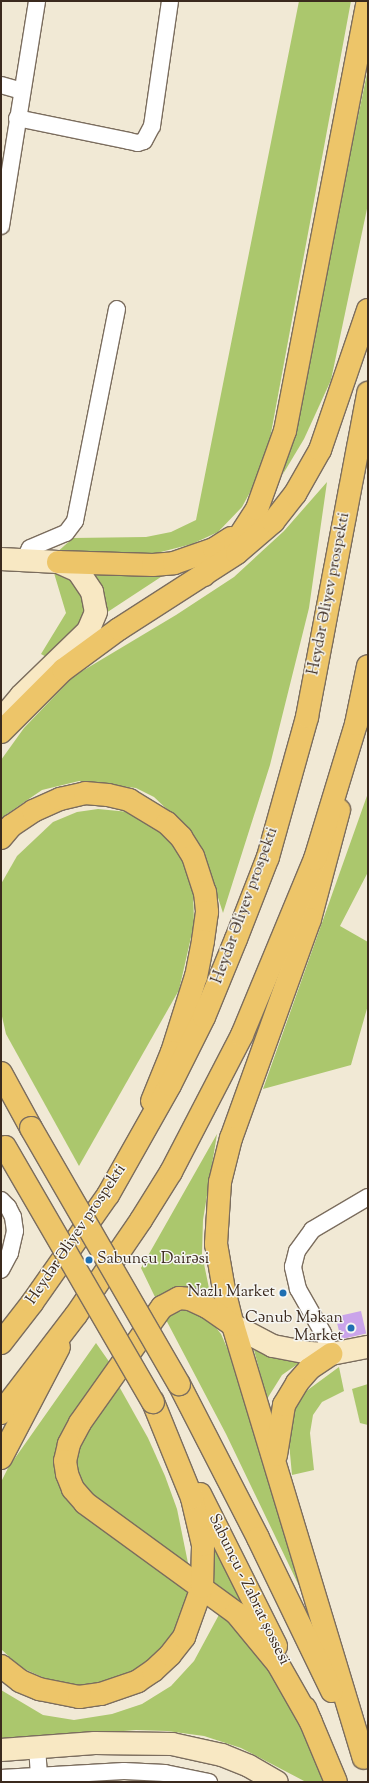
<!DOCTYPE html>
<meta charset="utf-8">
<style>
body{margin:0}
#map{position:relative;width:369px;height:1783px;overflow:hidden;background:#f1e9d5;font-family:"Sorts Mill Goudy",serif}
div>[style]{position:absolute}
.green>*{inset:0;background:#abc76d}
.building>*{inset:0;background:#caa4ea;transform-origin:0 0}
.roads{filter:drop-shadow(1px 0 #7b6d5e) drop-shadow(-1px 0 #7b6d5e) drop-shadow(0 1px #7b6d5e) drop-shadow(0 -1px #7b6d5e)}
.street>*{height:16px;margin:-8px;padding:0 8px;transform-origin:8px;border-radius:8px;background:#fff}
.secondary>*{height:22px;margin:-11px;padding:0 11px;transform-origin:11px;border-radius:11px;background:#f8e8c3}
.primary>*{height:22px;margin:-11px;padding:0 11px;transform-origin:11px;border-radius:11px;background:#edc569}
.highway>*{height:22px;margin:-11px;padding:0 11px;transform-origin:11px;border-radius:11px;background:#edc569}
.bridges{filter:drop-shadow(1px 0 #7b6d5e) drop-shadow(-1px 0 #7b6d5e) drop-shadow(0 1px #7b6d5e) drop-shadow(0 -1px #7b6d5e)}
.primary-bridge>*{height:22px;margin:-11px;padding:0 11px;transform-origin:11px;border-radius:11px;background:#edc569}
.dots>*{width:11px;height:11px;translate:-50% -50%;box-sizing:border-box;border:2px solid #f6f6f2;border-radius:50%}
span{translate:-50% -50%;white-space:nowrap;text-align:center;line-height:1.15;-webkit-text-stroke:3px #f6f6f2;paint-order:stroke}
.street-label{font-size:16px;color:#3b2a1e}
.poi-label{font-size:16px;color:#3b2a1e}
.left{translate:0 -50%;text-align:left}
.right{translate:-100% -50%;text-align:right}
.frame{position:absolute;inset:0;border:2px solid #3b2a1e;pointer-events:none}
</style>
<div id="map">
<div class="green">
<i style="clip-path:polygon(299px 1px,351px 1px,269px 444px,261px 472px,242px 507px,218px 532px,192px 544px,153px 554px,107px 556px,55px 554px,73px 538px,146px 537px,171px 532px,196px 520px)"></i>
<i style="clip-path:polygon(368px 69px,368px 204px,331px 380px,304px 439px,283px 474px)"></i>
<i style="clip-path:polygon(327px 482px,309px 608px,270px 765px,223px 913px,210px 873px,193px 834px,154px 797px,136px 788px,79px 781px,42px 790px,1px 818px,1px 760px,24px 728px,74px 676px,176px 615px,234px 577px,284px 531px)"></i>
<i style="clip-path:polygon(90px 571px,170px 571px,103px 615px,103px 591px,96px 577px)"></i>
<i style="clip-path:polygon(54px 573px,73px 582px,81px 589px,86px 618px,48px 658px,41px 654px,66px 613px)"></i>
<i style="clip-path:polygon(368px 793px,368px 872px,340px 926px,368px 942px,368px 1005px,351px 1065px,263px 1089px)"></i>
<i style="clip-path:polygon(98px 809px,129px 812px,156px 825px,181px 854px,193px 889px,194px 924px,179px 990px,79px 1166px,6px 1034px,1px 1012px,1px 884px,17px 856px,53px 822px,77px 812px)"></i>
<i style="clip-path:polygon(217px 1134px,203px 1220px,202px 1254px,211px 1298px,201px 1290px,184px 1288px,155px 1297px,141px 1268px)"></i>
<i style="clip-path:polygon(185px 1310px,197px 1312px,210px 1320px,221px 1334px,228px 1350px,301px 1590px,226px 1434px,164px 1316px)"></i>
<i style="clip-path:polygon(96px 1343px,110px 1363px,60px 1438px,55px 1463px,190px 1593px,181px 1626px,147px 1666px,116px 1681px,79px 1688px,53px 1682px,20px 1667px,1px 1649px,1px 1482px,8px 1468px)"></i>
<i style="clip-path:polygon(254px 1350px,271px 1356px,302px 1361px,282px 1375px,267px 1399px)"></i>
<i style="clip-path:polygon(339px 1367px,344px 1391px,322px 1402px,313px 1415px,310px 1433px,314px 1470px,292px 1475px,288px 1432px,293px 1411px,305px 1392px)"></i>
<i style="clip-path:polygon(116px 1381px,148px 1438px,165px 1476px,177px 1509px,189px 1568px,91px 1495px,80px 1480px,75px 1464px,77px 1442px)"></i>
<i style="clip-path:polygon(368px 1384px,368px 1425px,360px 1423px,352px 1389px)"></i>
<i style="clip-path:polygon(211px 1537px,247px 1611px,213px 1584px)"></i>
<i style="clip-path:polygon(221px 1611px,261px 1656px,292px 1709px,324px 1782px,306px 1782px,241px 1748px,204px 1736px,167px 1731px,136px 1730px,1px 1741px,1px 1690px,43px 1715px,74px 1720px,112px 1714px,142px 1704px,171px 1686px,194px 1661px)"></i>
</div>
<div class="building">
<i style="left:361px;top:1311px;width:23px;height:26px;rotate:77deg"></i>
</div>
<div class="roads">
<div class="street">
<i style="left:1px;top:85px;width:22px;rotate:16deg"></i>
<i style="left:17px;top:118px;width:114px;rotate:11.6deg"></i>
<i style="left:129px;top:141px;width:9px;rotate:13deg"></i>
<i style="left:138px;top:143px;width:6px;rotate:-18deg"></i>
<i style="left:144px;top:141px;width:17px;rotate:-62deg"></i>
<i style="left:152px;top:126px;width:126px;rotate:-81.8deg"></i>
<i style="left:1px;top:226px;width:228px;rotate:-80.9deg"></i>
<i style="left:24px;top:560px;width:13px;rotate:-63deg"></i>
<i style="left:30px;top:548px;width:39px;rotate:-23deg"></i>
<i style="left:66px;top:533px;width:15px;rotate:-53deg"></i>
<i style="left:75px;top:521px;width:216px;rotate:-78.8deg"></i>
<i style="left:1px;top:1200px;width:10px;rotate:45deg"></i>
<i style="left:8px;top:1207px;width:11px;rotate:63deg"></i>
<i style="left:13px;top:1217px;width:14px;rotate:82deg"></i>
<i style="left:15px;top:1231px;width:23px;rotate:103deg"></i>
<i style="left:10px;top:1253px;width:19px;rotate:118deg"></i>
<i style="left:331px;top:1354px;width:22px;rotate:-111deg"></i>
<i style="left:323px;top:1333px;width:51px;rotate:-119.6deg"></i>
<i style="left:298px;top:1289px;width:23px;rotate:-103deg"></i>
<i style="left:293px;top:1267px;width:16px;rotate:-76deg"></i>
<i style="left:297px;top:1251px;width:26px;rotate:-54deg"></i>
<i style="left:312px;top:1230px;width:65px;rotate:-30.5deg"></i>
<i style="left:37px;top:1747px;width:28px;rotate:86deg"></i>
<i style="left:1px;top:1778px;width:123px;rotate:-3.3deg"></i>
<i style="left:124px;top:1771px;width:41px;rotate:2.8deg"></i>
<i style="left:165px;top:1773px;width:45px;rotate:11.6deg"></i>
</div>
<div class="secondary">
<i style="left:1px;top:559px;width:57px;rotate:3deg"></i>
<i style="left:58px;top:562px;width:22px;rotate:24deg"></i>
<i style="left:78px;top:571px;width:25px;rotate:56deg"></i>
<i style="left:92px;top:592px;width:20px;rotate:79deg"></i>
<i style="left:96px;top:612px;width:21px;rotate:113deg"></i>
<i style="left:88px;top:631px;width:93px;rotate:135.9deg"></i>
<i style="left:21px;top:696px;width:31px;rotate:130deg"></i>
<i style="left:233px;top:1325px;width:45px;rotate:27.7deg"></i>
<i style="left:273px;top:1346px;width:37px;rotate:11deg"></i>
<i style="left:309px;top:1353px;width:22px;rotate:3deg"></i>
<i style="left:331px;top:1354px;width:38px;rotate:-11deg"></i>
<i style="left:1px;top:1750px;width:94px;rotate:-4.3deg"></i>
<i style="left:95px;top:1743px;width:77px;rotate:0.7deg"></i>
<i style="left:172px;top:1744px;width:51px;rotate:12.4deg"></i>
<i style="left:222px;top:1755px;width:29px;rotate:22deg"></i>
<i style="left:249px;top:1766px;width:32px;rotate:30deg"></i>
</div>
<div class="primary">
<i style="left:339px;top:810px;width:113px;rotate:104.9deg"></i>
<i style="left:310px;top:919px;width:233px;rotate:109.8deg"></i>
<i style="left:231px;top:1138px;width:45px;rotate:104deg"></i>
<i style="left:220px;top:1182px;width:62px;rotate:93.7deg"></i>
<i style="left:216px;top:1244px;width:47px;rotate:80.1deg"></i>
<i style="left:224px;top:1290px;width:36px;rotate:76deg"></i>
<i style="left:233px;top:1325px;width:452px;rotate:73.2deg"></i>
<i style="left:1px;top:838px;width:16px;rotate:-50deg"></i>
<i style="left:11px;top:826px;width:27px;rotate:-34deg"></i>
<i style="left:33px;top:811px;width:30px;rotate:-24deg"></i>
<i style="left:60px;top:799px;width:26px;rotate:-13deg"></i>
<i style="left:85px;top:793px;width:23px;rotate:5deg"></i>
<i style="left:108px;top:795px;width:22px;rotate:13deg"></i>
<i style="left:129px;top:800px;width:44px;rotate:31.2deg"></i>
<i style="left:167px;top:823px;width:20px;rotate:45deg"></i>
<i style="left:181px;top:837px;width:22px;rotate:58deg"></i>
<i style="left:193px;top:856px;width:38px;rotate:72deg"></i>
<i style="left:205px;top:892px;width:20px;rotate:84deg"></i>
<i style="left:207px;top:912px;width:29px;rotate:98deg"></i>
<i style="left:203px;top:941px;width:36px;rotate:101deg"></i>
<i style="left:196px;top:976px;width:80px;rotate:107.5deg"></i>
<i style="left:172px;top:1052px;width:53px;rotate:112.2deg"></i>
<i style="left:1px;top:1073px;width:63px;rotate:61.4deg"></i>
<i style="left:233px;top:1325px;width:32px;rotate:-145deg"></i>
<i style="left:207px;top:1307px;width:19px;rotate:-155deg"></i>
<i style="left:190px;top:1299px;width:11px;rotate:-175deg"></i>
<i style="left:179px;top:1298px;width:19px;rotate:152deg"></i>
<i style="left:162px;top:1307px;width:142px;rotate:125.3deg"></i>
<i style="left:80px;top:1423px;width:24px;rotate:118deg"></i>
<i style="left:69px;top:1444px;width:17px;rotate:103deg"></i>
<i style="left:65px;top:1461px;width:13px;rotate:81deg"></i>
<i style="left:67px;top:1474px;width:16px;rotate:68deg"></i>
<i style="left:73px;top:1489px;width:18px;rotate:49deg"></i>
<i style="left:85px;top:1503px;width:187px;rotate:36.1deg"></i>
<i style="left:236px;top:1613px;width:66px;rotate:50.5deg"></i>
<i style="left:278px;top:1664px;width:67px;rotate:60.4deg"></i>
<i style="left:179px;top:1384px;width:173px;rotate:62.8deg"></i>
<i style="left:258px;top:1538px;width:170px;rotate:64.2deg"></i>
<i style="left:276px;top:1455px;width:51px;rotate:-80.9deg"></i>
<i style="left:284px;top:1405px;width:26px;rotate:-59deg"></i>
<i style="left:297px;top:1383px;width:18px;rotate:-49deg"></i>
<i style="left:309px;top:1369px;width:27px;rotate:-34deg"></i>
<i style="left:1px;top:1458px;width:125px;rotate:-62.4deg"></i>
<i style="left:200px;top:1494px;width:170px;rotate:63.4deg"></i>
<i style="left:1px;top:1666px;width:24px;rotate:38deg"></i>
<i style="left:20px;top:1681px;width:21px;rotate:23deg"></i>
<i style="left:39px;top:1689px;width:41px;rotate:11.3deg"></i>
<i style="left:79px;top:1697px;width:22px;rotate:-8deg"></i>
<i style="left:101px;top:1694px;width:39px;rotate:-19deg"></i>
<i style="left:138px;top:1681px;width:18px;rotate:-34deg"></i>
<i style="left:153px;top:1671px;width:23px;rotate:-43deg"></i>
<i style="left:170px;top:1655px;width:23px;rotate:-52deg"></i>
<i style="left:184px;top:1637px;width:53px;rotate:-70.2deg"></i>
<i style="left:202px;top:1587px;width:42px;rotate:-88.6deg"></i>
<i style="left:203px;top:1545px;width:48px;rotate:-103.2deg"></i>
<i style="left:192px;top:1498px;width:104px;rotate:-112.1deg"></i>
<i style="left:305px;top:1708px;width:80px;rotate:67.3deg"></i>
</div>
<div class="highway">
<i style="left:58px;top:562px;width:95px;rotate:1.8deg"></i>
<i style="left:153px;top:565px;width:21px;rotate:-5deg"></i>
<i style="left:174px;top:563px;width:42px;rotate:-19.3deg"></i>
<i style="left:214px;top:549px;width:20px;rotate:-33deg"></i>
<i style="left:204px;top:575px;width:45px;rotate:-45.9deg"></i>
<i style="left:235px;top:543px;width:40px;rotate:-57.1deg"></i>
<i style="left:257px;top:509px;width:83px;rotate:-70.3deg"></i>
<i style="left:285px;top:431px;width:438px;rotate:-79.1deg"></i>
<i style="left:1px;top:732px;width:88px;rotate:-45deg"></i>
<i style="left:63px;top:670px;width:69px;rotate:-36.2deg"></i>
<i style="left:119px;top:629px;width:140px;rotate:-32.8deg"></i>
<i style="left:237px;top:553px;width:48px;rotate:-40.7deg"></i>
<i style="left:273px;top:522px;width:36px;rotate:-52deg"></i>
<i style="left:295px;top:494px;width:51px;rotate:-60.4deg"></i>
<i style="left:320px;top:450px;width:148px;rotate:-71.1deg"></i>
<i style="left:1px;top:1343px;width:51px;rotate:-52.2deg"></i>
<i style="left:32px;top:1303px;width:132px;rotate:-54.9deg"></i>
<i style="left:108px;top:1195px;width:126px;rotate:-60.6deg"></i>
<i style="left:170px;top:1085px;width:76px;rotate:-63.4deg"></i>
<i style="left:204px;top:1017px;width:84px;rotate:-67.7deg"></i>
<i style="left:236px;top:939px;width:88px;rotate:-68.7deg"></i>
<i style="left:268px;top:857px;width:145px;rotate:-74.4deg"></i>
<i style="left:307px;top:717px;width:330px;rotate:-79.3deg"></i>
<i style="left:1px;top:1413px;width:123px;rotate:-52.6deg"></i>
<i style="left:76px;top:1315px;width:115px;rotate:-55.6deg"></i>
<i style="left:141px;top:1220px;width:57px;rotate:-58deg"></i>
<i style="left:171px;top:1172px;width:154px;rotate:-62.6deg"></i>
<i style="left:242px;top:1035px;width:191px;rotate:-67.5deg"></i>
<i style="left:315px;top:859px;width:141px;rotate:-73.1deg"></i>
<i style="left:356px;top:724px;width:59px;rotate:-78.3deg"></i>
</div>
</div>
<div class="bridges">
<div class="primary-bridge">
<i style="left:31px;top:1128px;width:296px;rotate:60deg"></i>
<i style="left:5px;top:1147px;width:295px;rotate:59.9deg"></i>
</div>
</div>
<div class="dots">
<i style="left:89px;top:1260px;background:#1f6fb2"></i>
<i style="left:283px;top:1293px;background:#1f6fb2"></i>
<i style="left:351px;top:1328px;background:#1f6fb2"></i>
</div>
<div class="street-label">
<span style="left:330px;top:594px;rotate:-79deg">Heydər Əliyev prospekti</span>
<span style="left:246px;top:906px;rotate:-70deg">Heydər Əliyev prospekti</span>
<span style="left:77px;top:1235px;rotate:-56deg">Heydər Əliyev prospekti</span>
<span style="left:248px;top:1590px;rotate:64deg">Sabunçu - Zabrat şossesi</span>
</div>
<div class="poi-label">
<span class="left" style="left:97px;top:1260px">Sabunçu Dairəsi</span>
<span class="right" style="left:275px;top:1293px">Nazlı Market</span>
<span class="right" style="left:343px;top:1328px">Cənub Məkan<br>Market</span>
</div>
<div class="frame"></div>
</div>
